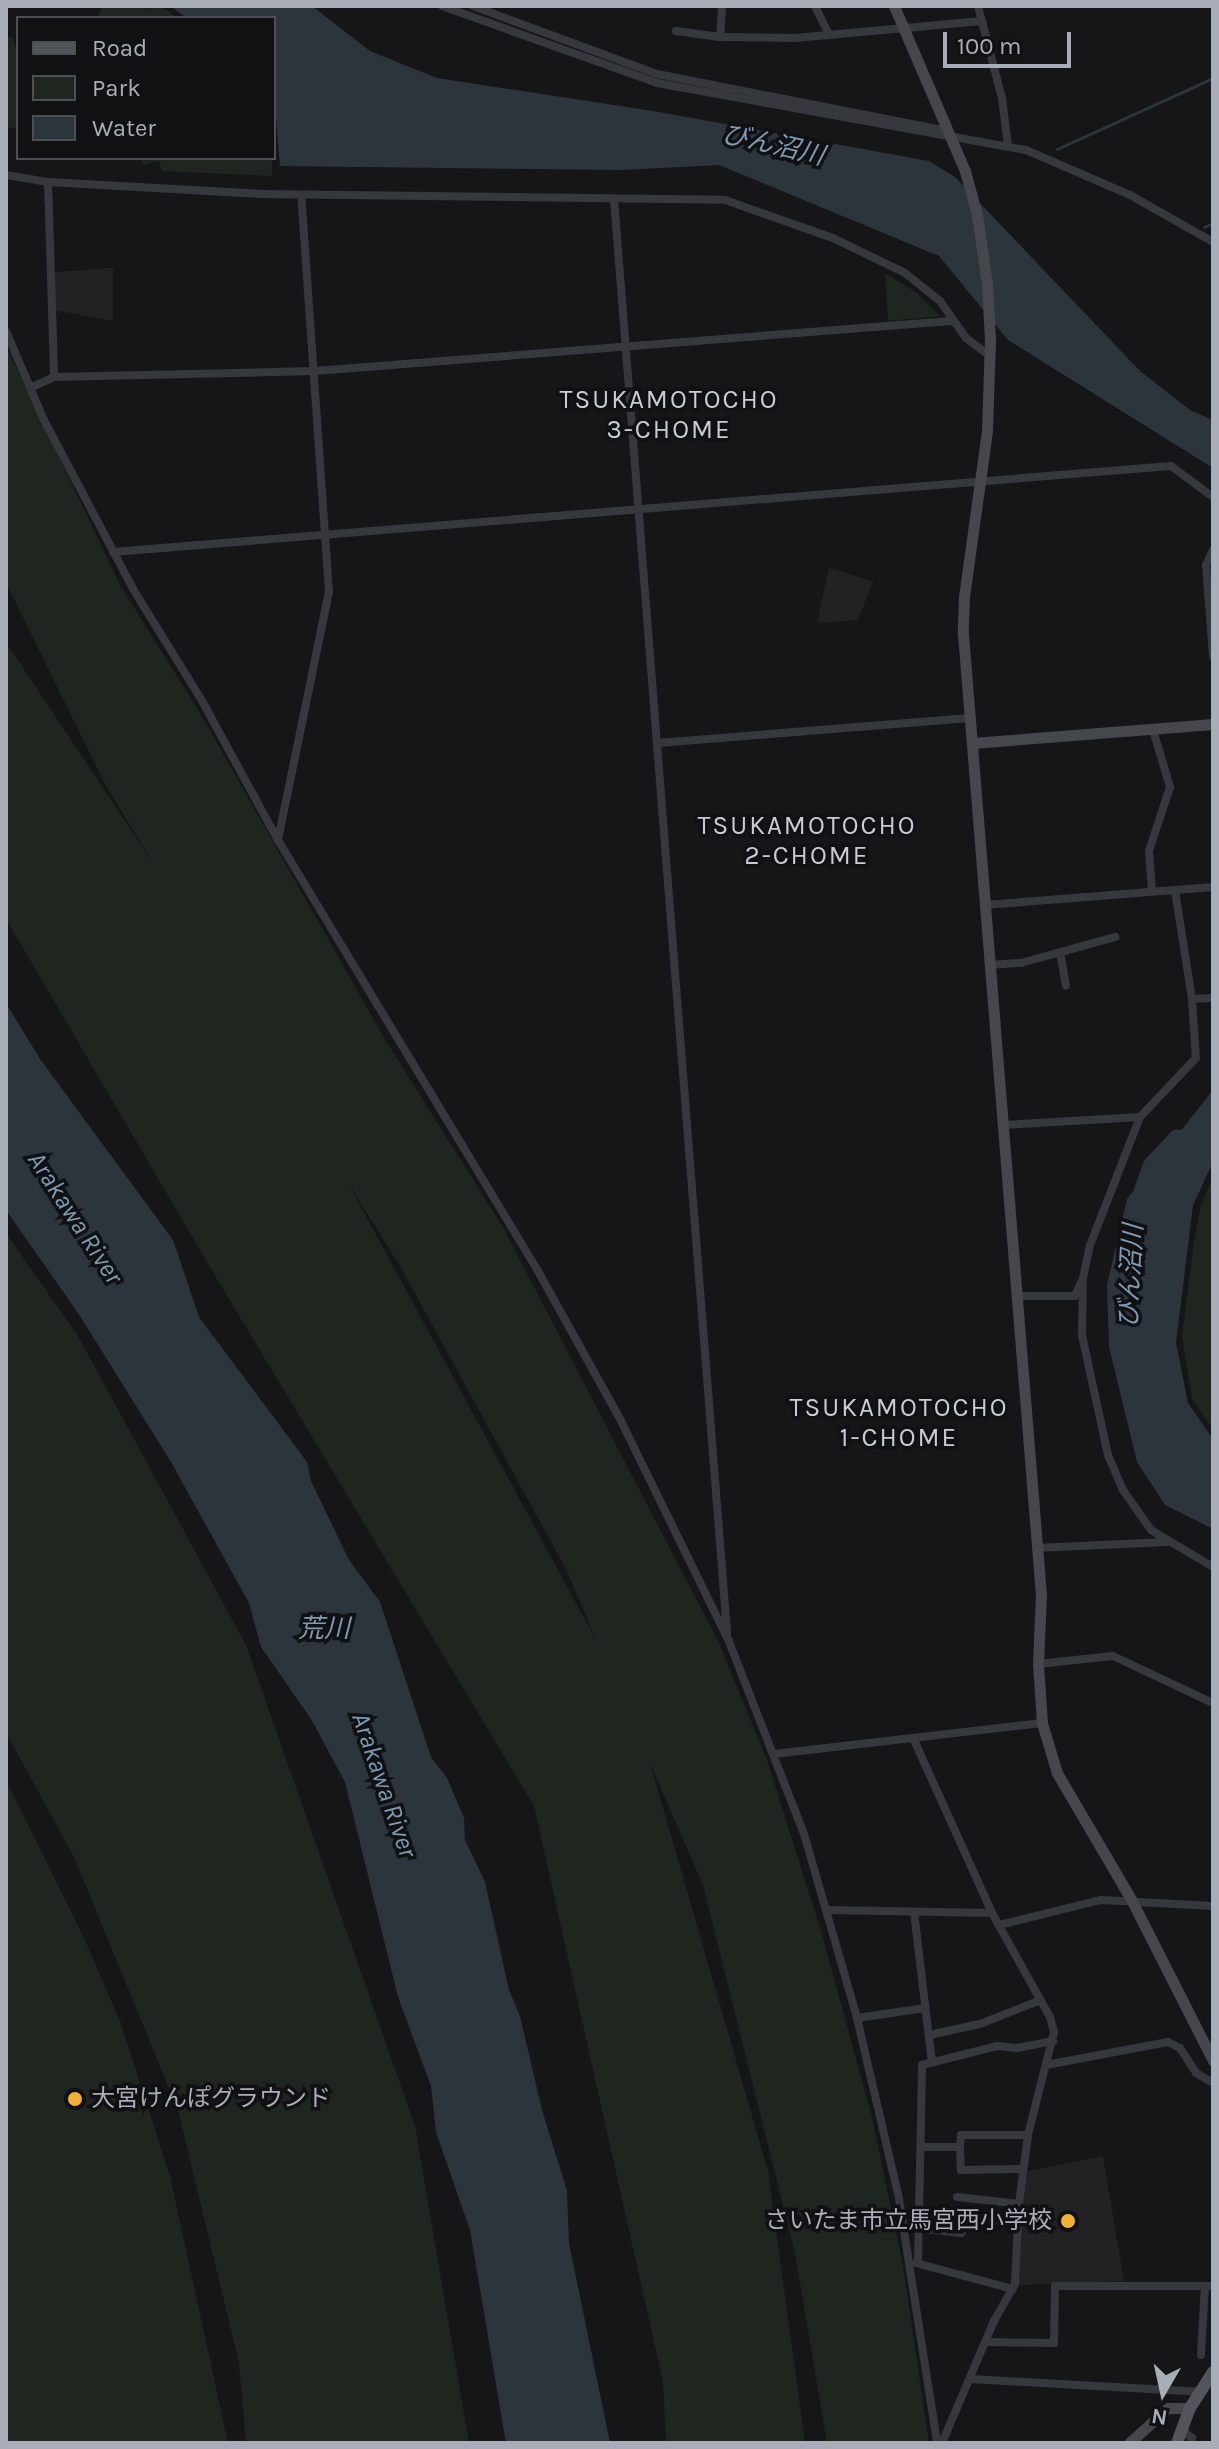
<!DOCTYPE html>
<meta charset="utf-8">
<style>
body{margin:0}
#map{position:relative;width:1219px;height:2449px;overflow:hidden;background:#161618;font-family:Karla,"Noto Sans JP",sans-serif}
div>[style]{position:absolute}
.built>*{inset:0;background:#222225}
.green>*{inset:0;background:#1e261f}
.water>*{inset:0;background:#2c353c}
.stream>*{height:3px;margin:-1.5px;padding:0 1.5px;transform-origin:1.5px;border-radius:1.5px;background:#2c353c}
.river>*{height:16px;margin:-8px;padding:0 8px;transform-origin:8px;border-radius:8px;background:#2c353c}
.street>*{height:8px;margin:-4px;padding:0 4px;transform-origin:4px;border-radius:4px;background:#37383d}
.secondary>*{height:11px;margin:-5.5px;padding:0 5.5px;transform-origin:5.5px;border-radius:5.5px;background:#45474d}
.primary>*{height:12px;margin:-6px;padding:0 6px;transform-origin:6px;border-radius:6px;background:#53555c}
.dots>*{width:22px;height:22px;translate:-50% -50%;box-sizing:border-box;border:4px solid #111113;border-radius:50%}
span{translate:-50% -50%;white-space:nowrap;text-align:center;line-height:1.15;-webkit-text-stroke:7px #111113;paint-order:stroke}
.poi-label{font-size:24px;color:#a8adb8}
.left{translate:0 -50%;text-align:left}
.right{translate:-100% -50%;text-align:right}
.water-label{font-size:26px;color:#7f9bb3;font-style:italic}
.neighbourhood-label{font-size:26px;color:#c9ccd4;letter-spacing:2px}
.frame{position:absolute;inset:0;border:8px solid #a8adb8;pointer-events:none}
.legend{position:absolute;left:16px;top:16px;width:260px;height:144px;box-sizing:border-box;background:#111113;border:2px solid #4d4f55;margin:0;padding:10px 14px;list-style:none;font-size:24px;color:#a8adb8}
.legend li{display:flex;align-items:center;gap:16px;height:40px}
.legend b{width:40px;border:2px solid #4d4f55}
.north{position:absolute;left:1123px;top:2353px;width:80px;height:80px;-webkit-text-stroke:6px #111113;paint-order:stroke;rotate:189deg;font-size:22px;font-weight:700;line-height:32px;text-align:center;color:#a8adb8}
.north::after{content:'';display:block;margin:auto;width:28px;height:36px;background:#a8adb8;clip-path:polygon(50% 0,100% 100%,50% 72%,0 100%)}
.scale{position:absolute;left:943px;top:32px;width:128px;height:36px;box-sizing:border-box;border:4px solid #a8adb8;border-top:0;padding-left:10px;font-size:24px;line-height:28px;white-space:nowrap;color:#a8adb8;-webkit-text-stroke:6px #111113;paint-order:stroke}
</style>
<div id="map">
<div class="built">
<i style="clip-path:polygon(113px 268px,113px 321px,54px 310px,53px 272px)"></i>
<i style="clip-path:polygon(829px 568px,873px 581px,858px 620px,817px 623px)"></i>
<i style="clip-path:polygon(1103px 2156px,1124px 2281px,1018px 2285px,1022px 2207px,1028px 2171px)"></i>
</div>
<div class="green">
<i style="clip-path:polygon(102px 6px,142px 6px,147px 10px,149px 6px,161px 6px,177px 18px,97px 18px)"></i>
<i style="clip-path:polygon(12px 36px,18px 56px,18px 126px,6px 130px,6px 38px)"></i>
<i style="clip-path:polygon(141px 158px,272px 158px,272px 176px,162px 171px,159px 161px,143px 165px)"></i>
<i style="clip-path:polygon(885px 273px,917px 293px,940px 316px,888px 321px)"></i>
<i style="clip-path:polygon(evenodd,6px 346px,120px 585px,200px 713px,383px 1036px,504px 1229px,719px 1643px,767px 1760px,821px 1931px,872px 2117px,903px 2266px,929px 2443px,827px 2443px,795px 2253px,703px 1885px,650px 1763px,768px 2171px,805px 2443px,666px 2443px,663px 2382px,534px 1806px,214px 1274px,6px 919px,6px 642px,153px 863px,106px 786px,6px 583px,6px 346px,348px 1183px,400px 1266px,566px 1569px,596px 1640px,348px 1183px)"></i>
<i style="clip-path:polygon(1213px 1177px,1213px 1429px,1192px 1399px,1182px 1337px,1194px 1241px,1201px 1205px)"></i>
<i style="clip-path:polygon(6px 1233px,78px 1336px,246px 1645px,415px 2126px,469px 2443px,246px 2443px,239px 2363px,178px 2110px,74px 1857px,6px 1733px)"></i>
<i style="clip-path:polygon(6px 1780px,83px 1936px,120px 2021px,170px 2176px,228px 2443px,6px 2443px)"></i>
</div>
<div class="water">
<i style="clip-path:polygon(171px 6px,312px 6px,370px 51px,437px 78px,653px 111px,929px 161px,955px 177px,1140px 371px,1190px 410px,1213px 420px,1213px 468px,1008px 340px,939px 256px,719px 165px,622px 170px,280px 166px,274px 95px,274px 18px,186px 18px)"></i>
<i style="clip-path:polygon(6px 1003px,40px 1059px,173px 1240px,199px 1317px,307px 1462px,311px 1481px,349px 1560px,380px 1602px,431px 1757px,447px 1778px,464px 1818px,465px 1840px,485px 1882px,509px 1990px,520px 2016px,542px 2110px,567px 2191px,569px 2243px,610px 2443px,506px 2443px,470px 2230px,436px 2132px,431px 2086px,398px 1997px,345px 1782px,311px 1719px,261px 1647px,249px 1603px,171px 1462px,80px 1316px,6px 1210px)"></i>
<i style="clip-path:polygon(1213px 1090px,1213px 1162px,1193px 1205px,1176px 1343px,1188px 1403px,1213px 1439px,1213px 1529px,1165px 1505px,1137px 1462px,1109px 1347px,1107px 1285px,1127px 1199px)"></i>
</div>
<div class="stream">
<i style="left:1057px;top:149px;width:171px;rotate:-24.5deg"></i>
<i style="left:1204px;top:227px;width:10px;rotate:-24deg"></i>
</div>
<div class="river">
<i style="left:1142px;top:1190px;width:27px;rotate:-70deg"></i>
<i style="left:1151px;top:1165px;width:38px;rotate:-47deg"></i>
</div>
<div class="street">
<i style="left:442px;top:6px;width:228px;rotate:19.7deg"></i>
<i style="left:657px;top:83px;width:375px;rotate:10.3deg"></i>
<i style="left:1026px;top:150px;width:113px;rotate:23.4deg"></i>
<i style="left:1130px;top:195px;width:95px;rotate:29.5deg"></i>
<i style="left:473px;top:6px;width:196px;rotate:20.3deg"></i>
<i style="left:657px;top:74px;width:296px;rotate:11.1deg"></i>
<i style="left:815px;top:6px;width:30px;rotate:64deg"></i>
<i style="left:978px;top:6px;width:95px;rotate:75.4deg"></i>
<i style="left:1002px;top:98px;width:48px;rotate:82.9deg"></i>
<i style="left:676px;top:31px;width:44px;rotate:7.8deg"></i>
<i style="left:720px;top:37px;width:75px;rotate:0.8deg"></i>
<i style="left:795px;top:38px;width:188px;rotate:-5.2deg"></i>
<i style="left:720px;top:37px;width:31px;rotate:-86deg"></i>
<i style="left:6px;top:175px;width:43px;rotate:9.5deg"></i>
<i style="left:48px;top:182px;width:212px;rotate:3.2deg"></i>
<i style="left:260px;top:194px;width:465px;rotate:0.7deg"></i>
<i style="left:725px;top:200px;width:114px;rotate:19.4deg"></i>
<i style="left:833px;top:238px;width:80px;rotate:25.9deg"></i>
<i style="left:905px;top:273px;width:45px;rotate:38.7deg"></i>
<i style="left:940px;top:301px;width:45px;rotate:54.9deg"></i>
<i style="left:966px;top:338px;width:30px;rotate:37deg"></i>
<i style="left:48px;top:182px;width:195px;rotate:88.2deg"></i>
<i style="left:614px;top:199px;width:1438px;rotate:85.49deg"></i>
<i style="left:6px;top:331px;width:97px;rotate:66.9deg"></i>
<i style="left:44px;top:420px;width:191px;rotate:62.2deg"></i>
<i style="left:133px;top:589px;width:129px;rotate:58.3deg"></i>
<i style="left:201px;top:699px;width:161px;rotate:61.4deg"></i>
<i style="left:278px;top:840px;width:503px;rotate:58.9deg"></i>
<i style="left:538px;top:1271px;width:171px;rotate:61deg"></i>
<i style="left:621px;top:1421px;width:243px;rotate:63.9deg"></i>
<i style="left:728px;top:1639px;width:209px;rotate:68.7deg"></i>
<i style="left:804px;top:1834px;width:191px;rotate:73.9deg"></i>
<i style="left:857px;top:2018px;width:186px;rotate:76.9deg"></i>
<i style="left:899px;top:2199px;width:247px;rotate:81.1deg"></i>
<i style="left:30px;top:388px;width:26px;rotate:-25deg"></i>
<i style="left:54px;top:377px;width:261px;rotate:-1.3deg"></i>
<i style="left:315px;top:371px;width:638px;rotate:-4.5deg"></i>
<i style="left:1213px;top:550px;width:17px;rotate:115deg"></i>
<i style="left:1206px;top:565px;width:92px;rotate:85.6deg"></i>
<i style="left:113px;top:552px;width:1061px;rotate:-4.65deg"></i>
<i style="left:1171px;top:466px;width:52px;rotate:36.4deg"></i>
<i style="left:658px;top:743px;width:313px;rotate:-4.6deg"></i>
<i style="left:278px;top:840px;width:253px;rotate:-78.4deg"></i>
<i style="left:329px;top:592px;width:398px;rotate:-94deg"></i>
<i style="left:1152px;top:891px;width:40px;rotate:-94.3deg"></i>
<i style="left:1149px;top:851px;width:67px;rotate:-71.8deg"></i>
<i style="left:1170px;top:787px;width:59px;rotate:-106.6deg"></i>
<i style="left:985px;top:905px;width:229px;rotate:-4.5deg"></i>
<i style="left:1060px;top:952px;width:34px;rotate:80deg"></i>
<i style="left:990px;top:965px;width:31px;rotate:-4deg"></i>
<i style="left:1021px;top:963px;width:98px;rotate:-15.5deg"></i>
<i style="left:1192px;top:999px;width:21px;rotate:-3deg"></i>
<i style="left:1140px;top:1117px;width:137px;rotate:111.3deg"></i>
<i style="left:1090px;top:1245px;width:34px;rotate:102deg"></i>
<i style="left:1083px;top:1278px;width:57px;rotate:91deg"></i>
<i style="left:1082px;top:1335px;width:123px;rotate:77.8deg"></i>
<i style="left:1108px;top:1455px;width:38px;rotate:67deg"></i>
<i style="left:1123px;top:1490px;width:49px;rotate:55deg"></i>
<i style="left:1151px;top:1530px;width:72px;rotate:30.8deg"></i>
<i style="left:1003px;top:1125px;width:137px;rotate:-3.3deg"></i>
<i style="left:1140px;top:1117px;width:81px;rotate:-46.5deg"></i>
<i style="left:1196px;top:1058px;width:59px;rotate:-93.9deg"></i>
<i style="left:1192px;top:999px;width:110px;rotate:-98.9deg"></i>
<i style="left:1018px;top:1296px;width:57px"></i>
<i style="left:1075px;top:1296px;width:15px;rotate:-67deg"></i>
<i style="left:1036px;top:1548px;width:131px;rotate:-2.6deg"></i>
<i style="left:1038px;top:1664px;width:75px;rotate:-6.1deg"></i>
<i style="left:1113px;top:1656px;width:110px;rotate:25.2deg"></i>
<i style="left:914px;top:1740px;width:190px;rotate:65.7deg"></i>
<i style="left:992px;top:1913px;width:119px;rotate:60.9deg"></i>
<i style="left:1050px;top:2017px;width:16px;rotate:75deg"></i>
<i style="left:1054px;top:2032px;width:106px;rotate:104.2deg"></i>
<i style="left:1028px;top:2135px;width:70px;rotate:97.4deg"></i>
<i style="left:1019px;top:2204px;width:80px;rotate:92.9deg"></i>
<i style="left:1015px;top:2284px;width:43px;rotate:119.6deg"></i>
<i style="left:994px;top:2321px;width:133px;rotate:113.1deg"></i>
<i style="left:774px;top:1754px;width:270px;rotate:-6.6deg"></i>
<i style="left:827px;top:1910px;width:165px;rotate:1deg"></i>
<i style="left:914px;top:1912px;width:152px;rotate:83.2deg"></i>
<i style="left:999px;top:1925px;width:105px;rotate:-13.8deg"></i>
<i style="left:1101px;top:1900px;width:112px;rotate:3.1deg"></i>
<i style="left:857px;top:2018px;width:69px;rotate:-8.4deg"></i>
<i style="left:929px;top:2035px;width:52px;rotate:-12.2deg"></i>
<i style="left:980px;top:2024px;width:62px;rotate:-21.6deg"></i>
<i style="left:1046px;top:2065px;width:124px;rotate:-10.7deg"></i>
<i style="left:1168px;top:2042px;width:13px;rotate:27deg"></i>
<i style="left:1180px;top:2048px;width:30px;rotate:57deg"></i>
<i style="left:1196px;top:2073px;width:20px;rotate:30deg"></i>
<i style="left:921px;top:2147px;width:39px"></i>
<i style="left:960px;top:2147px;width:23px;rotate:88deg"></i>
<i style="left:961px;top:2170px;width:62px;rotate:-0.9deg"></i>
<i style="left:960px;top:2147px;width:12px;rotate:-85deg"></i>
<i style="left:961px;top:2135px;width:67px"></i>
<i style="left:957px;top:2197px;width:62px;rotate:6.4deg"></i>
<i style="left:969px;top:2217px;width:49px;rotate:7deg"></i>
<i style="left:904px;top:2227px;width:58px;rotate:5.9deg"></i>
<i style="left:918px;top:2262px;width:197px;rotate:-88.8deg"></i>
<i style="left:922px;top:2065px;width:77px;rotate:-14.2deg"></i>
<i style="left:997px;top:2046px;width:20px;rotate:6deg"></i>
<i style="left:1017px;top:2048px;width:37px;rotate:-11deg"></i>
<i style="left:916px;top:2263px;width:100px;rotate:15deg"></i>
<i style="left:986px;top:2342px;width:68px;rotate:0.8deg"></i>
<i style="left:1054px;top:2343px;width:57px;rotate:-89deg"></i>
<i style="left:1055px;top:2286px;width:158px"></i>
<i style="left:1201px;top:2355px;width:69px;rotate:-86.7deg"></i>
<i style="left:970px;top:2379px;width:229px;rotate:3.2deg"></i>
<i style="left:1182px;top:2430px;width:13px;rotate:39deg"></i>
<i style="left:1192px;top:2438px;width:5px;rotate:101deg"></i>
</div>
<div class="secondary">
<i style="left:894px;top:6px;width:180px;rotate:66.7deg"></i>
<i style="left:965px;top:171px;width:46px;rotate:74.7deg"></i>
<i style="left:977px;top:215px;width:70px;rotate:81.8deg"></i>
<i style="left:987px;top:284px;width:56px;rotate:86.9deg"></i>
<i style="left:990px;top:340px;width:91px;rotate:91.9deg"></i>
<i style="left:987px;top:431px;width:167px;rotate:97.9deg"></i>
<i style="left:964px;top:596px;width:38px;rotate:92deg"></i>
<i style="left:963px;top:634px;width:964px;rotate:85.36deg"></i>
<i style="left:1041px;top:1595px;width:69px;rotate:92.5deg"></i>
<i style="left:1038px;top:1664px;width:59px;rotate:86.1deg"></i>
<i style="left:1042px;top:1723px;width:52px;rotate:73.3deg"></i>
<i style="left:1057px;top:1773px;width:148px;rotate:59.6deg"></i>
<i style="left:1132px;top:1901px;width:179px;rotate:63.1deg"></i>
<i style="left:972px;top:743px;width:242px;rotate:-4.5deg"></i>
<i style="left:1129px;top:2443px;width:52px;rotate:-41.9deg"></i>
<i style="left:1168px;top:2408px;width:22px"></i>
</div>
<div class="primary">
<i style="left:1177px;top:2443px;width:37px;rotate:-70deg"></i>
<i style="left:1190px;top:2408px;width:43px;rotate:-57.4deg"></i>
</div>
<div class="dots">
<i style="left:75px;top:2099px;background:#f2b134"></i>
<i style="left:1068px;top:2221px;background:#f2b134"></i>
</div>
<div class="poi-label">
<span class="left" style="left:91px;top:2099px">大宮けんぽグラウンド</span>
<span class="right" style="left:1052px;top:2221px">さいたま市立馬宮西小学校</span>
</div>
<div class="water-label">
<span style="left:773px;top:145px;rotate:13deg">びん沼川</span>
<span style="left:75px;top:1218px;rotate:57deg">Arakawa River</span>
<span style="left:1131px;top:1276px;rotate:-87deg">びん沼川</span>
<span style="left:324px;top:1629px">荒川</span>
<span style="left:384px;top:1785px;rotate:71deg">Arakawa River</span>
</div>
<div class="neighbourhood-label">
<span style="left:669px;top:415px">TSUKAMOTOCHO<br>3-CHOME</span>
<span style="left:807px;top:841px">TSUKAMOTOCHO<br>2-CHOME</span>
<span style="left:899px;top:1423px">TSUKAMOTOCHO<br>1-CHOME</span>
</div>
<div class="frame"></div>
<ul class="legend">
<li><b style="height:10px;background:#53555c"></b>Road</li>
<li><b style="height:22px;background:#1e261f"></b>Park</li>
<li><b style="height:22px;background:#2c353c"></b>Water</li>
</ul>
<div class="north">N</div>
<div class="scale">100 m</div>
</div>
